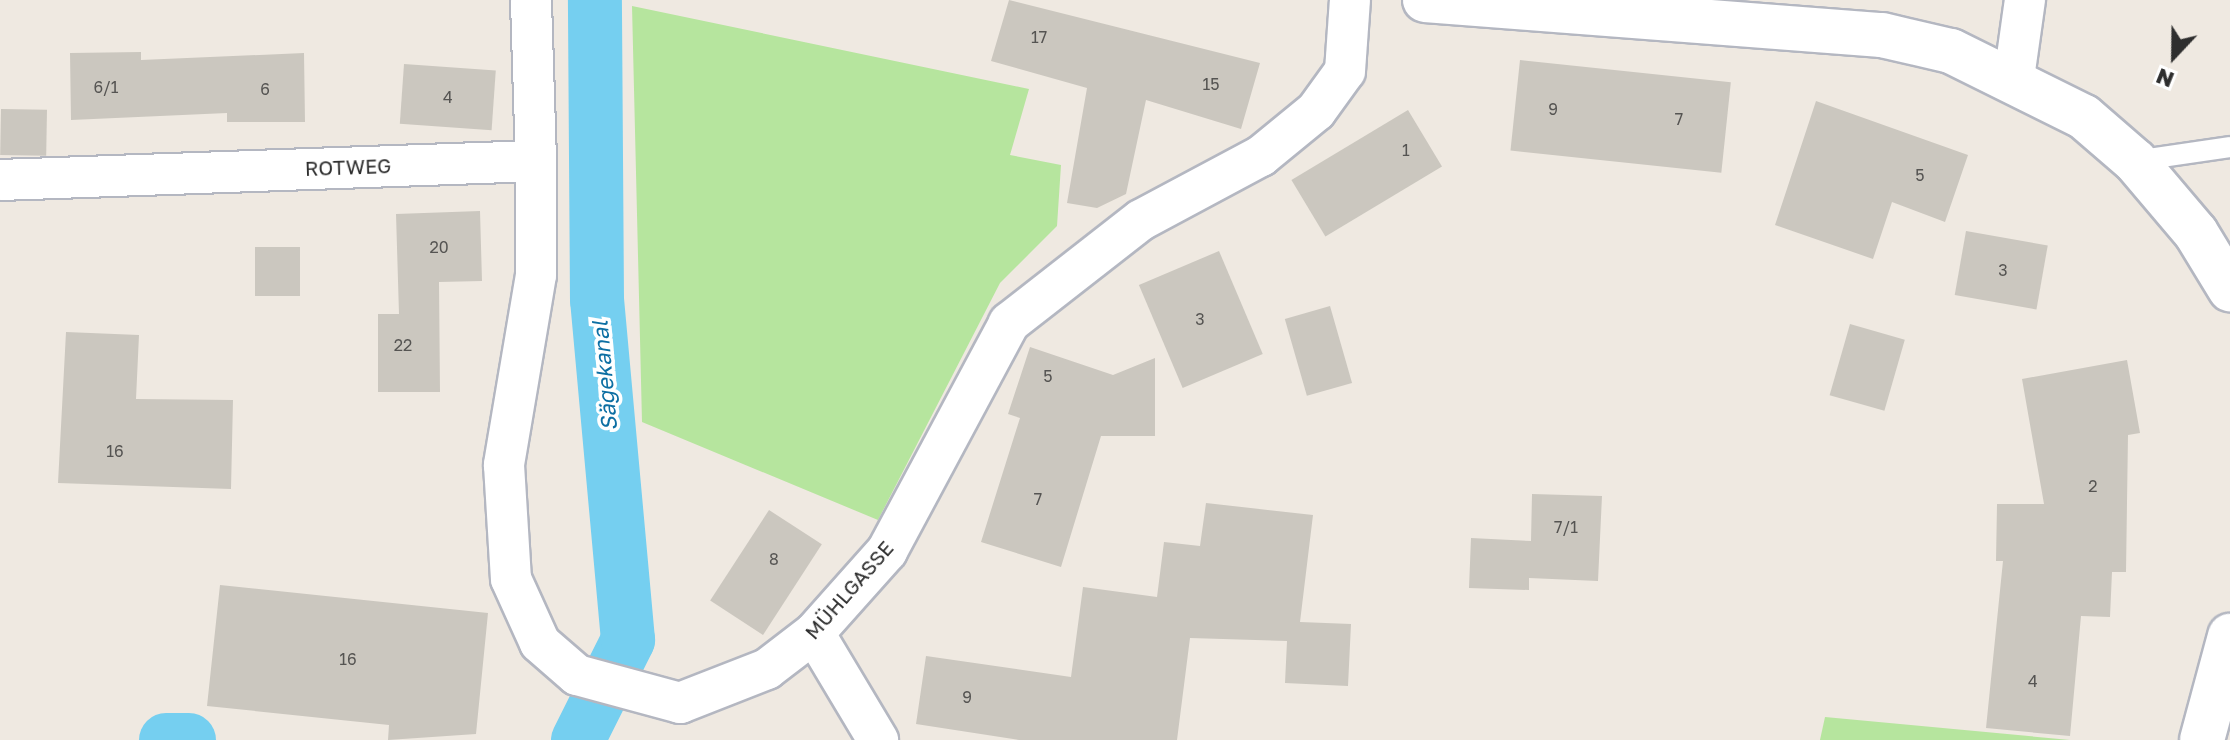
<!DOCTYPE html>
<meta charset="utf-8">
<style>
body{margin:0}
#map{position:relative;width:2230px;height:740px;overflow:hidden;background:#efe9e1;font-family:"Golos Text",sans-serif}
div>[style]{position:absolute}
.green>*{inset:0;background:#b6e59e}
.canal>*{height:54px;margin:-27px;padding:0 27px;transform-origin:27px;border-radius:27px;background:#75cff0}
.building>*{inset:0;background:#cbc7bf;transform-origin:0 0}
.roads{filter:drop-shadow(2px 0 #b4b7c1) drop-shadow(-2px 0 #b4b7c1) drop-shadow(0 2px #b4b7c1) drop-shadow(0 -2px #b4b7c1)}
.service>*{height:20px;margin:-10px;padding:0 10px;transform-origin:10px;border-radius:10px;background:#fff}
.minor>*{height:40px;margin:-20px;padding:0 20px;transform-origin:20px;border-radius:20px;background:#fff}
.tertiary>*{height:44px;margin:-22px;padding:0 22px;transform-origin:22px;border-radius:22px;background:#fff}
span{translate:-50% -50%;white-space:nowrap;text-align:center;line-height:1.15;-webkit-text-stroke:7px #fff;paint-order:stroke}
.number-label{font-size:16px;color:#555452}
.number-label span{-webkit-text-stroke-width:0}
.street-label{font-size:20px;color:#2e2e2e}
.water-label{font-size:22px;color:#0d6fa3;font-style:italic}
.north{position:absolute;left:2134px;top:16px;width:80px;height:80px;-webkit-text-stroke:6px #fff;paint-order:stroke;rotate:202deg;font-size:22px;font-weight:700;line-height:32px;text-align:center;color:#2e2e2e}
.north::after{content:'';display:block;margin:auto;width:28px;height:36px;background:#2e2e2e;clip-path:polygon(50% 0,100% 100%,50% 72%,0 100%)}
</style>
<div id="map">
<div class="green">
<i style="clip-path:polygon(632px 6px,1029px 89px,1010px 155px,1061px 165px,1057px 226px,1000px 283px,878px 520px,642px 422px)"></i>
<i style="clip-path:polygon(1825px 717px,2070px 740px,1820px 740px)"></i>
</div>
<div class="canal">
<i style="left:166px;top:740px;width:23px"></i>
<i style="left:578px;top:740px;width:112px;rotate:-63.4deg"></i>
<i style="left:628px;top:640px;width:341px;rotate:-95.2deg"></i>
<i style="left:597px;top:300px;width:300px;rotate:-90.4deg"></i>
</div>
<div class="building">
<i style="clip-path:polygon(1009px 0,1260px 63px,1241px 129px,1146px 100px,1126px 194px,1097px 208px,1067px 203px,1087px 88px,991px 61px)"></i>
<i style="clip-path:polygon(141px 52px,141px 60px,304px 53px,305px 122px,227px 122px,227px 113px,71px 120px,70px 53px)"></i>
<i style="left:1520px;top:60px;width:212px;height:91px;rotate:6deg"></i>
<i style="left:404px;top:64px;width:92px;height:60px;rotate:4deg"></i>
<i style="clip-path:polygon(1816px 101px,1968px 155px,1945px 222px,1892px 202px,1873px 259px,1775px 225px)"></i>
<i style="left:1px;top:109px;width:46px;height:46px;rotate:1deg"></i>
<i style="left:1408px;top:110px;width:66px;height:136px;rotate:59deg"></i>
<i style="clip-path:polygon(480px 211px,482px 281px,439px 282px,440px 392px,378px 392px,378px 314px,399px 314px,396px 214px)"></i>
<i style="left:1966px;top:231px;width:83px;height:65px;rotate:10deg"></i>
<i style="left:255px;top:247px;width:45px;height:49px"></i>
<i style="left:1219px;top:251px;width:112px;height:87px;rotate:67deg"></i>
<i style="left:1330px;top:306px;width:80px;height:47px;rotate:74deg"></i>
<i style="left:1850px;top:324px;width:57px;height:74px;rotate:16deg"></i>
<i style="clip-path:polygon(66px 332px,139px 335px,136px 399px,233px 400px,231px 489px,58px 483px)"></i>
<i style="clip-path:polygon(1030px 347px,1113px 375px,1155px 358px,1155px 436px,1101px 436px,1061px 567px,981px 542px,1020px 418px,1008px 414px)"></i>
<i style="clip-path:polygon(2127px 360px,2140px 433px,2128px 435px,2126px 572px,2112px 572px,2110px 617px,2081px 616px,2070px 736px,1986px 728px,2003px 561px,1996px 561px,1997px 504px,2044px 504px,2022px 379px)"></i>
<i style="clip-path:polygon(1532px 494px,1602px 496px,1598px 581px,1529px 578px,1529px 590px,1469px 588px,1471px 538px,1531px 541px)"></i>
<i style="clip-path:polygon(1206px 503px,1313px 515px,1300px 622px,1351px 624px,1348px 686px,1285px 683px,1287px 641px,1190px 638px,1177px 740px,1019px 740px,916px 724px,926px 656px,1071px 677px,1083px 587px,1157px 597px,1164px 542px,1200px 546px)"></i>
<i style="left:769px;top:510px;width:63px;height:108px;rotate:33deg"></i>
<i style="clip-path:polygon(220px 585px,488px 613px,476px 734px,388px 740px,389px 725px,207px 706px)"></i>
</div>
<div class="roads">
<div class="service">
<i style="left:2135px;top:161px;width:96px;rotate:-8.4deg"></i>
</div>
<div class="minor">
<i style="left:2014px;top:78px;width:79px;rotate:-82deg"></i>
<i style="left:536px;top:161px;width:114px;rotate:90deg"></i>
<i style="left:536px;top:275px;width:193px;rotate:99.6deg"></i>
<i style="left:504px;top:465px;width:114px;rotate:86.5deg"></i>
<i style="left:511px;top:579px;width:70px;rotate:65.6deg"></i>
<i style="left:540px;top:643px;width:49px;rotate:40.9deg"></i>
<i style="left:577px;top:675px;width:107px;rotate:15.2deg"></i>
<i style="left:680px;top:703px;width:93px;rotate:-21.3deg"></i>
<i style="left:767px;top:669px;width:59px;rotate:-37.5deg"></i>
<i style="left:814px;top:633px;width:110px;rotate:-48.3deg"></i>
<i style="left:887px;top:551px;width:259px;rotate:-61.8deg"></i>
<i style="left:1009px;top:323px;width:167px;rotate:-38deg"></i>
<i style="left:1141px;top:220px;width:136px;rotate:-28.1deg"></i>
<i style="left:1261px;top:156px;width:71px;rotate:-39.3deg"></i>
<i style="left:1316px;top:111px;width:49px;rotate:-54.1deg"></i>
<i style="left:1345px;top:71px;width:71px;rotate:-86deg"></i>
<i style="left:0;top:180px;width:536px;rotate:-2.03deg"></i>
<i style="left:536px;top:161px;width:161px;rotate:-91.8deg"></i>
<i style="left:814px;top:633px;width:125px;rotate:59.1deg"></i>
</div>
<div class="tertiary">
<i style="left:1425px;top:0;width:458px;rotate:4.4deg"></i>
<i style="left:1882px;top:35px;width:71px;rotate:13.1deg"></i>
<i style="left:1951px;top:51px;width:148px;rotate:26.4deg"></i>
<i style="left:2084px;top:117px;width:67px;rotate:40.8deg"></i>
<i style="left:2135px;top:161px;width:94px;rotate:49.7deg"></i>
<i style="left:2196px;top:233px;width:66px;rotate:58.7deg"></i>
<i style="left:2202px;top:740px;width:108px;rotate:-74.9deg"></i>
</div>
</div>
<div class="number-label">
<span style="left:1039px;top:37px">17</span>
<span style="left:1211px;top:84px">15</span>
<span style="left:106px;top:87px">6/1</span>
<span style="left:265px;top:89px">6</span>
<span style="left:448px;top:97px">4</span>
<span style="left:1553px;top:109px">9</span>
<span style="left:1679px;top:119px">7</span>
<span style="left:1406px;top:150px">1</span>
<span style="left:1920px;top:175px">5</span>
<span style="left:439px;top:247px">20</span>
<span style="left:2003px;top:270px">3</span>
<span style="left:1200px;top:319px">3</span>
<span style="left:403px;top:345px">22</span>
<span style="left:1048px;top:376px">5</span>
<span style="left:115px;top:451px">16</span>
<span style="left:2093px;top:486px">2</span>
<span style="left:1038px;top:499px">7</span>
<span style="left:1566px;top:527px">7/1</span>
<span style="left:774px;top:559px">8</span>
<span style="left:348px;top:659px">16</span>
<span style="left:2033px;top:681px">4</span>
<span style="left:967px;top:697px">9</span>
</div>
<div class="street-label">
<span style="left:348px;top:167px;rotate:-2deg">ROTWEG</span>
<span style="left:849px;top:590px;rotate:-49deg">MÜHLGASSE</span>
</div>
<div class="water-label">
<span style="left:604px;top:376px;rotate:-95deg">Sägekanal</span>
</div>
<div class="north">N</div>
</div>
